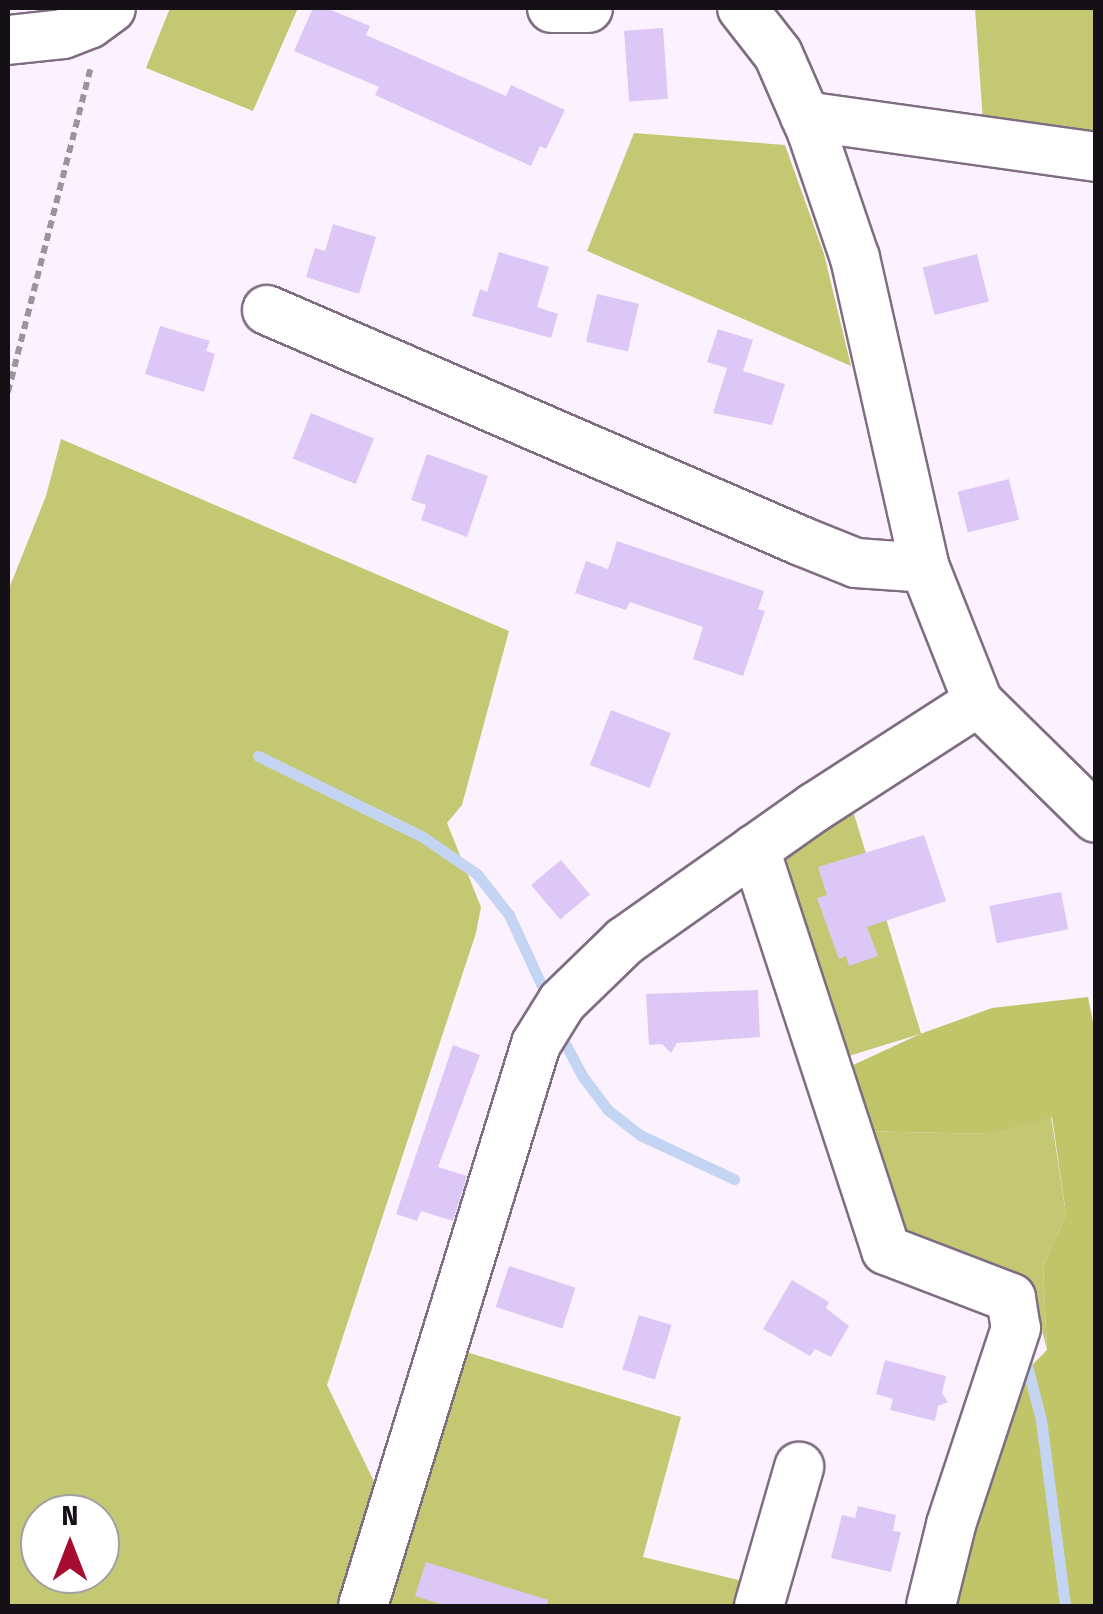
<!DOCTYPE html>
<style>
body{margin:0}
#map{position:relative;width:1103px;height:1614px;overflow:hidden;background:#fcf1ff;font-family:"Fira Sans Condensed",sans-serif}
div>[style]{position:absolute}
.green>*{inset:0;background:#c5c873;transform-origin:0 0}
.forest>*{inset:0;background:#c1c569}
.stream>*{height:11px;margin:-5.5px;padding:0 5.5px;transform-origin:5.5px;border-radius:5.5px;background:#c4d5f3}
.building>*{inset:0;background:#ddc7f7;transform-origin:0 0}
.path>*{height:6px;margin-top:-3px;transform-origin:0;background:repeating-linear-gradient(90deg,#9c939e 0 8px,transparent 0 13px)}
.roads{filter:drop-shadow(2px 0 #7f6e82) drop-shadow(-2px 0 #7f6e82) drop-shadow(0 2px #7f6e82) drop-shadow(0 -2px #7f6e82)}
.minor>*{height:48px;margin:-24px;padding:0 24px;transform-origin:24px;border-radius:24px;background:#fff}
span{translate:-50% -50%;white-space:nowrap;text-align:center;line-height:1.15;-webkit-text-stroke:8px #fff;paint-order:stroke}
.frame{position:absolute;inset:0;border:10px solid #150f16;pointer-events:none}
.north{position:absolute;left:20px;top:1494px;width:100px;height:100px;box-sizing:border-box;background:#fff;border:2px solid #a19fa2;border-radius:50%;rotate:0deg;font-size:28px;font-weight:700;line-height:40px;text-align:center;color:#150f16}
.north::after{content:'';display:block;margin:auto;width:35px;height:45px;background:#a70d30;clip-path:polygon(50% 0,100% 100%,50% 72%,0 100%)}
</style>
<div id="map">
<div class="green">
<i style="clip-path:polygon(170px 8px,298px 8px,253px 111px,146px 68px)"></i>
<i style="clip-path:polygon(975px 8px,1095px 8px,1095px 137px,983px 122px)"></i>
<i style="clip-path:polygon(634px 133px,785px 145px,824px 254px,851px 366px,587px 251px)"></i>
<i style="clip-path:polygon(evenodd,61px 439px,509px 631px,462px 805px,447px 823px,481px 907px,476px 933px,327px 1385px,386px 1506px,354px 1606px,8px 1606px,8px 591px,46px 496px,61px 439px,40px 1514px,100px 1514px,100px 1574px,40px 1574px,40px 1514px)"></i>
<i style="left:853px;top:811px;width:233px;height:91px;rotate:73deg"></i>
<i style="clip-path:polygon(1051px 1116px,1066px 1214px,1043px 1266px,1047px 1350px,1031px 1287px,891px 1230px,860px 1131px,989px 1134px)"></i>
<i style="clip-path:polygon(453px 1348px,681px 1417px,643px 1557px,751px 1583px,744px 1606px,393px 1606px,386px 1600px)"></i>
</div>
<div class="forest">
<i style="clip-path:polygon(1088px 997px,1096px 1036px,1095px 1606px,950px 1606px,1017px 1380px,1047px 1350px,1043px 1266px,1066px 1214px,1052px 1117px,989px 1134px,860px 1131px,838px 1072px,920px 1034px,992px 1008px)"></i>
</div>
<div class="stream">
<i style="left:258px;top:756px;width:184px;rotate:26.1deg"></i>
<i style="left:423px;top:837px;width:65px;rotate:34.4deg"></i>
<i style="left:477px;top:874px;width:52px;rotate:52deg"></i>
<i style="left:509px;top:915px;width:78px;rotate:65.1deg"></i>
<i style="left:561px;top:1036px;width:47px;rotate:61.8deg"></i>
<i style="left:583px;top:1077px;width:41px;rotate:52.9deg"></i>
<i style="left:608px;top:1110px;width:41px;rotate:38deg"></i>
<i style="left:640px;top:1135px;width:104px;rotate:25.1deg"></i>
<i style="left:1025px;top:1358px;width:64px;rotate:75.5deg"></i>
<i style="left:1041px;top:1420px;width:188px;rotate:82.6deg"></i>
</div>
<div class="building">
<i style="clip-path:polygon(313px 8px,326px 8px,370px 26px,366px 35px,506px 96px,511px 85px,565px 110px,546px 149px,540px 146px,531px 166px,375px 95px,379px 87px,294px 51px)"></i>
<i style="left:663px;top:28px;width:71px;height:39px;rotate:86deg"></i>
<i style="clip-path:polygon(333px 224px,376px 237px,359px 294px,306px 277px,315px 248px,325px 251px)"></i>
<i style="clip-path:polygon(499px 252px,549px 267px,537px 307px,558px 314px,551px 338px,472px 316px,480px 289px,487px 292px)"></i>
<i style="left:977px;top:254px;width:49px;height:56px;rotate:76deg"></i>
<i style="left:597px;top:294px;width:43px;height:49px;rotate:13deg"></i>
<i style="clip-path:polygon(160px 326px,210px 341px,206px 351px,215px 354px,204px 392px,145px 374px)"></i>
<i style="clip-path:polygon(718px 329px,753px 340px,743px 371px,785px 384px,772px 425px,713px 413px,727px 368px,707px 362px)"></i>
<i style="left:311px;top:413px;width:68px;height:49px;rotate:22deg"></i>
<i style="clip-path:polygon(427px 454px,488px 476px,467px 537px,421px 520px,426px 505px,411px 500px)"></i>
<i style="left:1009px;top:479px;width:42px;height:53px;rotate:76deg"></i>
<i style="clip-path:polygon(617px 541px,764px 591px,758px 609px,765px 611px,743px 676px,693px 659px,703px 627px,630px 602px,626px 610px,575px 593px,586px 561px,608px 569px)"></i>
<i style="left:611px;top:710px;width:64px;height:59px;rotate:21deg"></i>
<i style="clip-path:polygon(924px 835px,946px 901px,867px 927px,878px 956px,849px 966px,846px 956px,839px 959px,817px 898px,827px 895px,818px 867px)"></i>
<i style="left:561px;top:860px;width:45px;height:39px;rotate:50deg"></i>
<i style="left:1061px;top:892px;width:38px;height:73px;rotate:79deg"></i>
<i style="clip-path:polygon(758px 990px,760px 1037px,677px 1043px,671px 1053px,662px 1044px,649px 1045px,646px 994px)"></i>
<i style="clip-path:polygon(453px 1045px,480px 1055px,438px 1167px,467px 1176px,453px 1221px,421px 1211px,417px 1221px,396px 1214px)"></i>
<i style="left:509px;top:1266px;width:70px;height:43px;rotate:18deg"></i>
<i style="clip-path:polygon(792px 1280px,829px 1302px,826px 1308px,849px 1326px,831px 1357px,815px 1349px,810px 1356px,763px 1329px)"></i>
<i style="left:639px;top:1315px;width:34px;height:57px;rotate:17deg"></i>
<i style="clip-path:polygon(885px 1360px,946px 1376px,942px 1393px,948px 1402px,938px 1406px,935px 1421px,890px 1410px,893px 1399px,876px 1394px)"></i>
<i style="clip-path:polygon(858px 1506px,896px 1515px,893px 1531px,901px 1532px,891px 1572px,831px 1558px,842px 1515px,855px 1518px)"></i>
<i style="clip-path:polygon(426px 1562px,548px 1600px,547px 1606px,447px 1606px,415px 1596px)"></i>
</div>
<div class="path">
<i style="left:8px;top:392px;width:335px;rotate:-75.7deg"></i>
</div>
<div class="roads">
<div class="minor">
<i style="left:552px;top:8px;width:36px"></i>
<i style="left:742px;top:8px;width:58px;rotate:52deg"></i>
<i style="left:778px;top:54px;width:85px;rotate:66.4deg"></i>
<i style="left:812px;top:132px;width:133px;rotate:71.2deg"></i>
<i style="left:855px;top:258px;width:318px;rotate:77.3deg"></i>
<i style="left:925px;top:568px;width:144px;rotate:68.4deg"></i>
<i style="left:978px;top:702px;width:165px;rotate:44.5deg"></i>
<i style="left:8px;top:40px;width:55px;rotate:-6.2deg"></i>
<i style="left:63px;top:34px;width:28px;rotate:-21deg"></i>
<i style="left:89px;top:24px;width:27px;rotate:-36deg"></i>
<i style="left:805px;top:116px;width:294px;rotate:8deg"></i>
<i style="left:267px;top:310px;width:582px;rotate:23.39deg"></i>
<i style="left:801px;top:541px;width:59px;rotate:21.8deg"></i>
<i style="left:856px;top:563px;width:69px;rotate:4.1deg"></i>
<i style="left:755px;top:849px;width:422px;rotate:71.9deg"></i>
<i style="left:886px;top:1250px;width:134px;rotate:21deg"></i>
<i style="left:1011px;top:1298px;width:30px;rotate:81deg"></i>
<i style="left:1016px;top:1328px;width:207px;rotate:108.3deg"></i>
<i style="left:951px;top:1525px;width:83px;rotate:103.9deg"></i>
<i style="left:363px;top:1606px;width:588px;rotate:-72.89deg"></i>
<i style="left:536px;top:1044px;width:49px;rotate:-58.2deg"></i>
<i style="left:562px;top:1002px;width:88px;rotate:-44.1deg"></i>
<i style="left:625px;top:941px;width:232px;rotate:-35.2deg"></i>
<i style="left:815px;top:807px;width:194px;rotate:-32.8deg"></i>
<i style="left:759px;top:1606px;width:145px;rotate:-73.9deg"></i>
</div>
</div>
<div class="frame"></div>
<div class="north">N</div>
</div>
